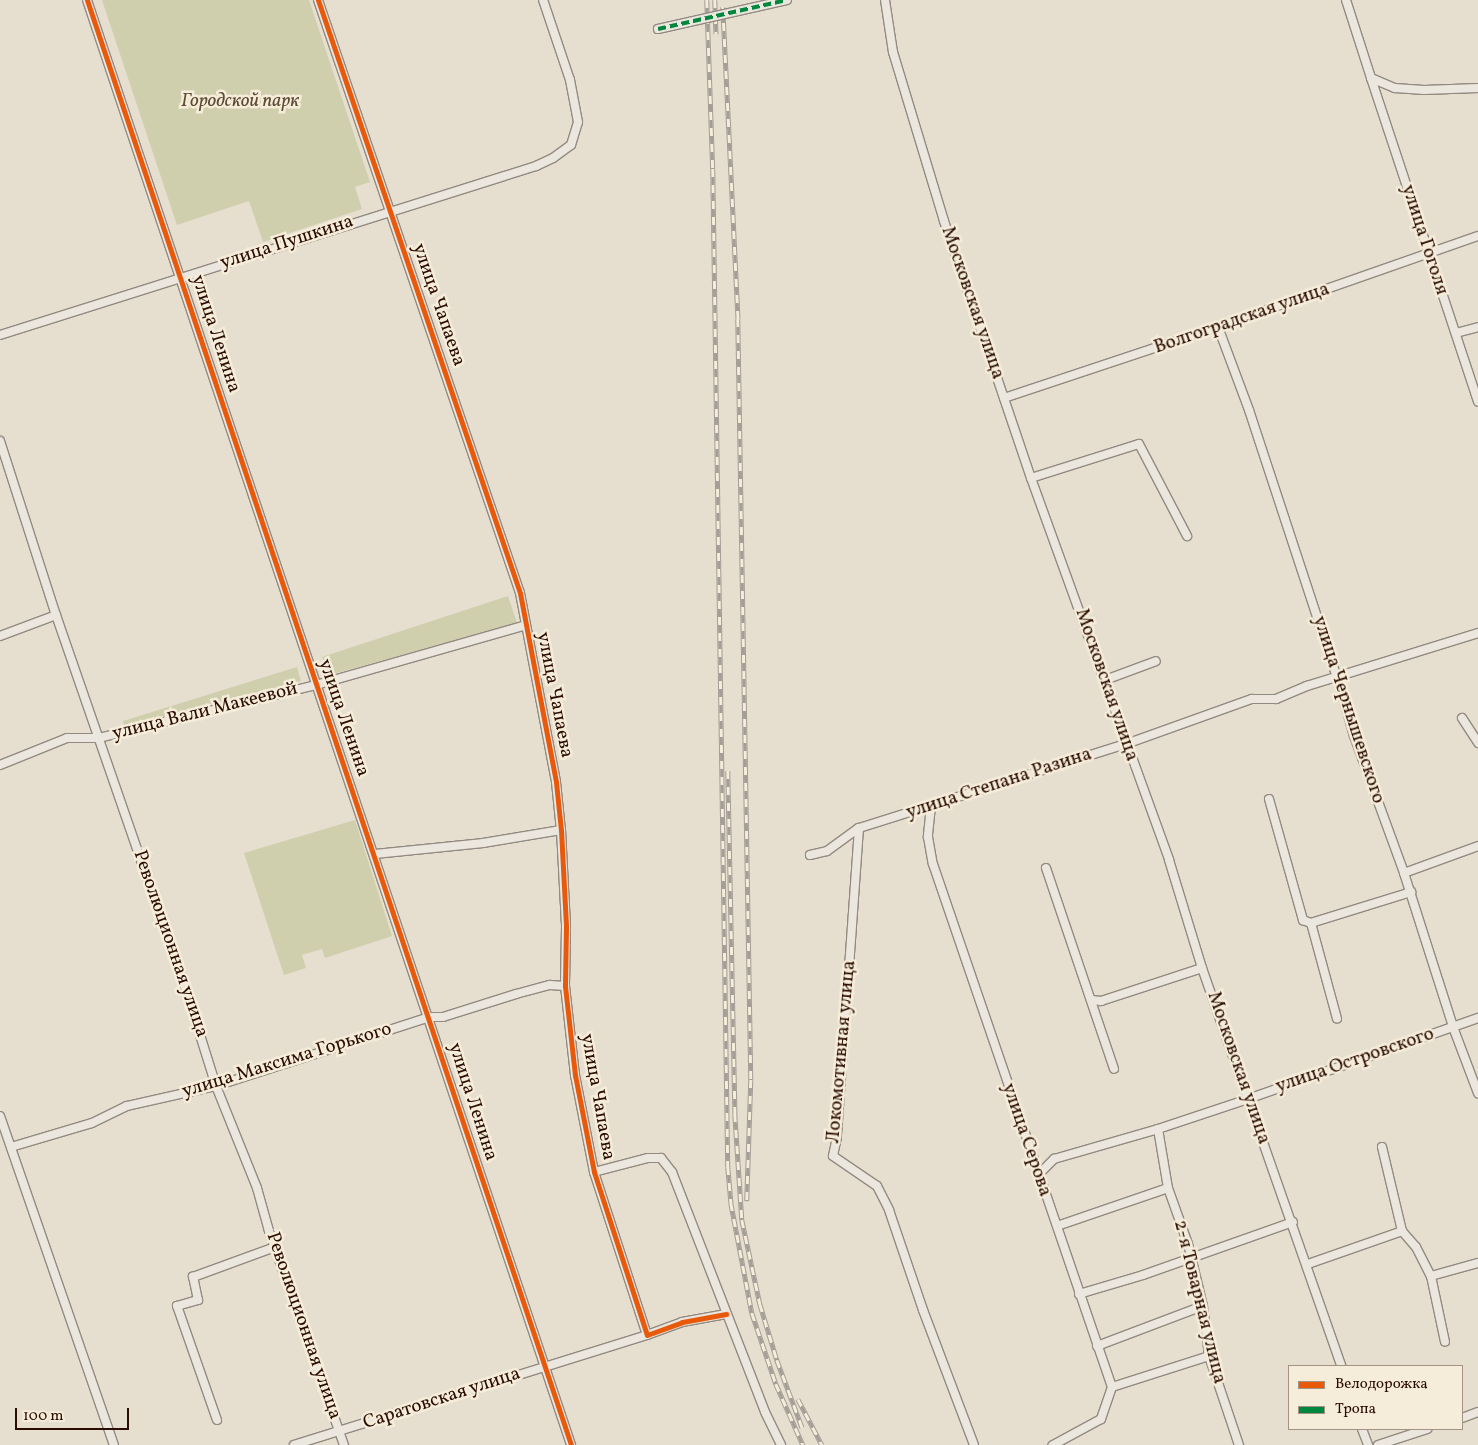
<!DOCTYPE html>
<meta charset="utf-8">
<style>
body{margin:0}
#map{position:relative;width:1478px;height:1445px;overflow:hidden;background:#e6decf;font-family:Vollkorn,serif}
div>[style]{position:absolute}
.green>*{inset:0;background:#cfcfad}
.roads{filter:drop-shadow(1px 0 #928a80) drop-shadow(-1px 0 #928a80) drop-shadow(0 1px #928a80) drop-shadow(0 -1px #928a80)}
.minor>*{height:8px;margin:-4px;padding:0 4px;transform-origin:4px;border-radius:4px;background:#ebe7df}
.rail>*{height:4.5px;margin-top:-2.25px;transform-origin:0;background:repeating-linear-gradient(90deg,#f5ecd9 0 8px,#a59e97 0 16px);box-sizing:border-box;border-block:1px solid #a59e97}
.bridges{filter:drop-shadow(1px 0 #928a80) drop-shadow(-1px 0 #928a80) drop-shadow(0 1px #928a80) drop-shadow(0 -1px #928a80)}
.minor-bridge>*{height:8px;margin:-4px;padding:0 4px;transform-origin:4px;border-radius:4px;background:#ebe7df}
.quiet>*{height:4px;margin-top:-2px;transform-origin:0;background:repeating-linear-gradient(90deg,#00873e 0 8px,transparent 0 12px)}
.cycleway>*{height:5px;margin:-2.5px;padding:0 2.5px;transform-origin:2.5px;border-radius:2.5px;background:#e8590c}
span{translate:-50% -50%;white-space:nowrap;text-align:center;line-height:1.15;-webkit-text-stroke:5px #f5ecd9;paint-order:stroke}
.park-label{font-size:19px;color:#5d4c33;font-style:italic}
.street-label{font-size:19px;color:#2a0c00}
.legend{position:absolute;left:1288px;top:1365px;width:175px;height:65px;box-sizing:border-box;background:#f5ecd9;border:1px solid #a49282;margin:0;padding:6px 9px;list-style:none;font-size:15px;color:#2a0c00}
.legend li{display:flex;align-items:center;gap:10px;height:25px}
.legend b{width:25px;border:1px solid #a49282}
.scale{position:absolute;left:15px;top:1408px;width:114px;height:22px;box-sizing:border-box;border:2px solid #2a0c00;border-top:0;padding-left:6px;font-size:15px;line-height:18px;white-space:nowrap;color:#2a0c00;-webkit-text-stroke:4px #f5ecd9;paint-order:stroke}
</style>
<div id="map">
<div class="green">
<i style="clip-path:polygon(102px 0,309px 0,370px 182px,355px 187px,362px 209px,263px 242px,249px 201px,177px 225px)"></i>
<i style="clip-path:polygon(508px 596px,517px 623px,329px 675px,322px 657px)"></i>
<i style="clip-path:polygon(297px 667px,301px 681px,124px 726px,123px 721px)"></i>
<i style="clip-path:polygon(355px 820px,392px 936px,325px 958px,322px 949px,302px 955px,306px 968px,284px 975px,244px 853px)"></i>
</div>
<div class="roads">
<div class="minor">
<i style="left:87px;top:0;width:1524px;rotate:71.48deg"></i>
<i style="left:318px;top:0;width:626px;rotate:71.19deg"></i>
<i style="left:520px;top:593px;width:192px;rotate:79.2deg"></i>
<i style="left:556px;top:782px;width:48px;rotate:84.1deg"></i>
<i style="left:561px;top:830px;width:97px;rotate:87deg"></i>
<i style="left:566px;top:927px;width:59px;rotate:91deg"></i>
<i style="left:565px;top:986px;width:90px;rotate:83.6deg"></i>
<i style="left:575px;top:1075px;width:99px;rotate:78.9deg"></i>
<i style="left:594px;top:1172px;width:171px;rotate:72deg"></i>
<i style="left:647px;top:1335px;width:37px;rotate:-20deg"></i>
<i style="left:682px;top:1322px;width:45px;rotate:-10.3deg"></i>
<i style="left:885px;top:0;width:53px;rotate:81.3deg"></i>
<i style="left:893px;top:52px;width:177px;rotate:73.2deg"></i>
<i style="left:944px;top:221px;width:271px;rotate:71.3deg"></i>
<i style="left:1031px;top:478px;width:406px;rotate:70.1deg"></i>
<i style="left:1169px;top:860px;width:113px;rotate:73deg"></i>
<i style="left:1202px;top:968px;width:422px;rotate:70.7deg"></i>
<i style="left:1346px;top:0;width:82px;rotate:72.2deg"></i>
<i style="left:1371px;top:78px;width:26px;rotate:23deg"></i>
<i style="left:1395px;top:88px;width:29px;rotate:4deg"></i>
<i style="left:1424px;top:90px;width:54px;rotate:-2.1deg"></i>
<i style="left:1371px;top:78px;width:341px;rotate:71.7deg"></i>
<i style="left:1218px;top:327px;width:89px;rotate:69.5deg"></i>
<i style="left:1249px;top:410px;width:281px;rotate:71.8deg"></i>
<i style="left:1337px;top:677px;width:61px;rotate:73.9deg"></i>
<i style="left:1354px;top:736px;width:146px;rotate:69.9deg"></i>
<i style="left:1404px;top:873px;width:162px;rotate:72.3deg"></i>
<i style="left:1453px;top:1027px;width:71px;rotate:69.3deg"></i>
<i style="left:1456px;top:333px;width:23px;rotate:-15deg"></i>
<i style="left:0;top:335px;width:562px;rotate:-17.5deg"></i>
<i style="left:536px;top:166px;width:19px;rotate:-25deg"></i>
<i style="left:553px;top:158px;width:22px;rotate:-36deg"></i>
<i style="left:571px;top:145px;width:24px;rotate:-73deg"></i>
<i style="left:578px;top:122px;width:43px;rotate:-100.8deg"></i>
<i style="left:570px;top:80px;width:84px;rotate:-108.6deg"></i>
<i style="left:1004px;top:398px;width:225px;rotate:-18.4deg"></i>
<i style="left:1218px;top:327px;width:275px;rotate:-19.3deg"></i>
<i style="left:0;top:441px;width:183px;rotate:72.2deg"></i>
<i style="left:56px;top:615px;width:410px;rotate:70.9deg"></i>
<i style="left:190px;top:1003px;width:87px;rotate:72.6deg"></i>
<i style="left:216px;top:1086px;width:110px;rotate:68.1deg"></i>
<i style="left:257px;top:1188px;width:45px;rotate:74.4deg"></i>
<i style="left:269px;top:1231px;width:227px;rotate:70.7deg"></i>
<i style="left:1031px;top:478px;width:113px;rotate:-17.5deg"></i>
<i style="left:1139px;top:444px;width:104px;rotate:62.4deg"></i>
<i style="left:0;top:636px;width:60px;rotate:-20.6deg"></i>
<i style="left:1105px;top:680px;width:54px;rotate:-20.4deg"></i>
<i style="left:1462px;top:718px;width:30px;rotate:57deg"></i>
<i style="left:0;top:765px;width:72px;rotate:-21.9deg"></i>
<i style="left:67px;top:738px;width:32px"></i>
<i style="left:99px;top:738px;width:223px;rotate:-13.7deg"></i>
<i style="left:316px;top:685px;width:218px;rotate:-15.9deg"></i>
<i style="left:1269px;top:799px;width:126px;rotate:74.3deg"></i>
<i style="left:1303px;top:920px;width:9px;rotate:21deg"></i>
<i style="left:1311px;top:923px;width:99px;rotate:74.8deg"></i>
<i style="left:931px;top:806px;width:31px;rotate:96deg"></i>
<i style="left:928px;top:837px;width:27px;rotate:80deg"></i>
<i style="left:933px;top:864px;width:553px;rotate:71.11deg"></i>
<i style="left:1112px;top:1387px;width:34px;rotate:109deg"></i>
<i style="left:1101px;top:1419px;width:55px;rotate:151.6deg"></i>
<i style="left:859px;top:828px;width:310px;rotate:94.1deg"></i>
<i style="left:837px;top:1137px;width:19px;rotate:102deg"></i>
<i style="left:833px;top:1156px;width:53px;rotate:34.3deg"></i>
<i style="left:877px;top:1186px;width:27px;rotate:63deg"></i>
<i style="left:889px;top:1210px;width:106px;rotate:71.2deg"></i>
<i style="left:923px;top:1310px;width:144px;rotate:69.3deg"></i>
<i style="left:375px;top:854px;width:109px;rotate:-5.8deg"></i>
<i style="left:483px;top:843px;width:79px;rotate:-9.5deg"></i>
<i style="left:810px;top:855px;width:17px;rotate:-13deg"></i>
<i style="left:827px;top:851px;width:39px;rotate:-36deg"></i>
<i style="left:859px;top:828px;width:280px;rotate:-17.5deg"></i>
<i style="left:1126px;top:744px;width:134px;rotate:-19.7deg"></i>
<i style="left:1252px;top:699px;width:24px"></i>
<i style="left:1276px;top:699px;width:34px;rotate:-23deg"></i>
<i style="left:1307px;top:686px;width:179px;rotate:-17.2deg"></i>
<i style="left:1046px;top:868px;width:212px;rotate:71.3deg"></i>
<i style="left:1404px;top:873px;width:79px;rotate:-20deg"></i>
<i style="left:1311px;top:923px;width:105px;rotate:-17.2deg"></i>
<i style="left:1091px;top:1000px;width:10px;rotate:6deg"></i>
<i style="left:1101px;top:1001px;width:106px;rotate:-18.1deg"></i>
<i style="left:0;top:1116px;width:348px;rotate:70.9deg"></i>
<i style="left:1158px;top:1129px;width:60px;rotate:80.4deg"></i>
<i style="left:1168px;top:1188px;width:59px;rotate:70.3deg"></i>
<i style="left:1188px;top:1244px;width:64px;rotate:76.4deg"></i>
<i style="left:1203px;top:1306px;width:50px;rotate:83.2deg"></i>
<i style="left:1209px;top:1356px;width:94px;rotate:71.4deg"></i>
<i style="left:11px;top:1147px;width:84px;rotate:-16.5deg"></i>
<i style="left:92px;top:1123px;width:39px;rotate:-26deg"></i>
<i style="left:127px;top:1106px;width:91px;rotate:-12.7deg"></i>
<i style="left:216px;top:1086px;width:224px;rotate:-17.9deg"></i>
<i style="left:429px;top:1017px;width:14px"></i>
<i style="left:443px;top:1017px;width:77px;rotate:-17.5deg"></i>
<i style="left:516px;top:994px;width:35px;rotate:-15deg"></i>
<i style="left:550px;top:985px;width:15px;rotate:4deg"></i>
<i style="left:1382px;top:1147px;width:86px;rotate:76.6deg"></i>
<i style="left:1402px;top:1231px;width:21px;rotate:49deg"></i>
<i style="left:1416px;top:1247px;width:33px;rotate:63deg"></i>
<i style="left:1431px;top:1276px;width:67px;rotate:78deg"></i>
<i style="left:594px;top:1172px;width:56px;rotate:-14.5deg"></i>
<i style="left:648px;top:1158px;width:13px"></i>
<i style="left:661px;top:1158px;width:18px;rotate:52deg"></i>
<i style="left:672px;top:1172px;width:257px;rotate:68.8deg"></i>
<i style="left:765px;top:1412px;width:37px;rotate:64deg"></i>
<i style="left:1038px;top:1175px;width:23px;rotate:-45deg"></i>
<i style="left:1054px;top:1159px;width:108px;rotate:-16.1deg"></i>
<i style="left:1158px;top:1129px;width:95px;rotate:-18.4deg"></i>
<i style="left:1248px;top:1099px;width:244px;rotate:-19.4deg"></i>
<i style="left:1057px;top:1226px;width:117px;rotate:-18.9deg"></i>
<i style="left:1308px;top:1264px;width:100px;rotate:-19.3deg"></i>
<i style="left:1431px;top:1276px;width:49px;rotate:-15.5deg"></i>
<i style="left:1079px;top:1294px;width:67px;rotate:-16.5deg"></i>
<i style="left:1143px;top:1275px;width:159px;rotate:-19.5deg"></i>
<i style="left:1097px;top:1346px;width:113px;rotate:-20.7deg"></i>
<i style="left:1112px;top:1387px;width:102px;rotate:-17.7deg"></i>
<i style="left:1462px;top:1418px;width:17px;rotate:-21deg"></i>
<i style="left:217px;top:1420px;width:121px;rotate:-109.3deg"></i>
<i style="left:177px;top:1306px;width:22px;rotate:-16deg"></i>
<i style="left:198px;top:1300px;width:24px;rotate:-102deg"></i>
<i style="left:193px;top:1277px;width:87px;rotate:-20.1deg"></i>
<i style="left:1362px;top:1429px;width:17px;rotate:69deg"></i>
<i style="left:294px;top:1445px;width:370px;rotate:-17.3deg"></i>
<i style="left:1378px;top:1445px;width:52px;rotate:-18.1deg"></i>
</div>
</div>
<div class="rail">
<i style="left:707px;top:0;width:169px;rotate:88deg"></i>
<i style="left:713px;top:169px;width:998px;rotate:89.14deg"></i>
<i style="left:728px;top:1167px;width:36px;rotate:85deg"></i>
<i style="left:731px;top:1203px;width:112px;rotate:79.2deg"></i>
<i style="left:752px;top:1313px;width:75px;rotate:71.3deg"></i>
<i style="left:776px;top:1384px;width:67px;rotate:66.1deg"></i>
<i style="left:715px;top:0;width:34px;rotate:88deg"></i>
<i style="left:723px;top:7px;width:312px;rotate:87.2deg"></i>
<i style="left:738px;top:319px;width:761px;rotate:89.02deg"></i>
<i style="left:751px;top:1080px;width:121px;rotate:91.9deg"></i>
<i style="left:728px;top:771px;width:343px;rotate:88.8deg"></i>
<i style="left:735px;top:1114px;width:106px;rotate:86.2deg"></i>
<i style="left:742px;top:1220px;width:86px;rotate:77.9deg"></i>
<i style="left:760px;top:1304px;width:59px;rotate:73.1deg"></i>
<i style="left:777px;top:1360px;width:72px;rotate:69.5deg"></i>
<i style="left:798px;top:1399px;width:52px;rotate:62.4deg"></i>
</div>
<div class="bridges">
<div class="minor-bridge">
<i style="left:658px;top:29px;width:132px;rotate:-12.7deg"></i>
</div>
</div>
<div class="quiet">
<i style="left:658px;top:29px;width:132px;rotate:-12.7deg"></i>
</div>
<div class="cycleway">
<i style="left:87px;top:0;width:1524px;rotate:71.48deg"></i>
<i style="left:318px;top:0;width:626px;rotate:71.19deg"></i>
<i style="left:520px;top:593px;width:192px;rotate:79.2deg"></i>
<i style="left:556px;top:782px;width:48px;rotate:84.1deg"></i>
<i style="left:561px;top:830px;width:97px;rotate:87deg"></i>
<i style="left:566px;top:927px;width:59px;rotate:91deg"></i>
<i style="left:565px;top:986px;width:90px;rotate:83.6deg"></i>
<i style="left:575px;top:1075px;width:99px;rotate:78.9deg"></i>
<i style="left:594px;top:1172px;width:171px;rotate:72deg"></i>
<i style="left:647px;top:1335px;width:37px;rotate:-20deg"></i>
<i style="left:682px;top:1322px;width:45px;rotate:-10.3deg"></i>
</div>
<div class="park-label">
<span style="left:240px;top:102px">Городской парк</span>
</div>
<div class="street-label">
<span style="left:1424px;top:240px;rotate:72deg">улица Гоголя</span>
<span style="left:287px;top:243px;rotate:-18deg">улица Пушкина</span>
<span style="left:972px;top:303px;rotate:71deg">Московская улица</span>
<span style="left:438px;top:305px;rotate:71deg">улица Чапаева</span>
<span style="left:1242px;top:319px;rotate:-19deg">Волгоградская улица</span>
<span style="left:215px;top:334px;rotate:72deg">улица Ленина</span>
<span style="left:1106px;top:685px;rotate:71deg">Московская улица</span>
<span style="left:554px;top:695px;rotate:79deg">улица Чапаева</span>
<span style="left:1348px;top:710px;rotate:72deg">улица Чернышевского</span>
<span style="left:205px;top:712px;rotate:-14deg">улица Вали Макеевой</span>
<span style="left:343px;top:718px;rotate:71deg">улица Ленина</span>
<span style="left:999px;top:784px;rotate:-18deg">улица Степана Разина</span>
<span style="left:170px;top:944px;rotate:71deg">Революционная улица</span>
<span style="left:842px;top:1052px;rotate:-85deg">Локомотивная улица</span>
<span style="left:287px;top:1061px;rotate:-17deg">улица Максима Горького</span>
<span style="left:1355px;top:1061px;rotate:-19deg">улица Островского</span>
<span style="left:1238px;top:1068px;rotate:71deg">Московская улица</span>
<span style="left:597px;top:1097px;rotate:80deg">улица Чапаева</span>
<span style="left:472px;top:1102px;rotate:72deg">улица Ленина</span>
<span style="left:1026px;top:1140px;rotate:71deg">улица Серова</span>
<span style="left:1199px;top:1302px;rotate:76deg">2-я Товарная улица</span>
<span style="left:303px;top:1326px;rotate:71deg">Революционная улица</span>
<span style="left:442px;top:1399px;rotate:-18deg">Саратовская улица</span>
</div>
<ul class="legend">
<li><b style="height:6px;background:#e8590c"></b>Велодорожка</li>
<li><b style="height:6px;background:#00873e"></b>Тропа</li>
</ul>
<div class="scale">100 m</div>
</div>
